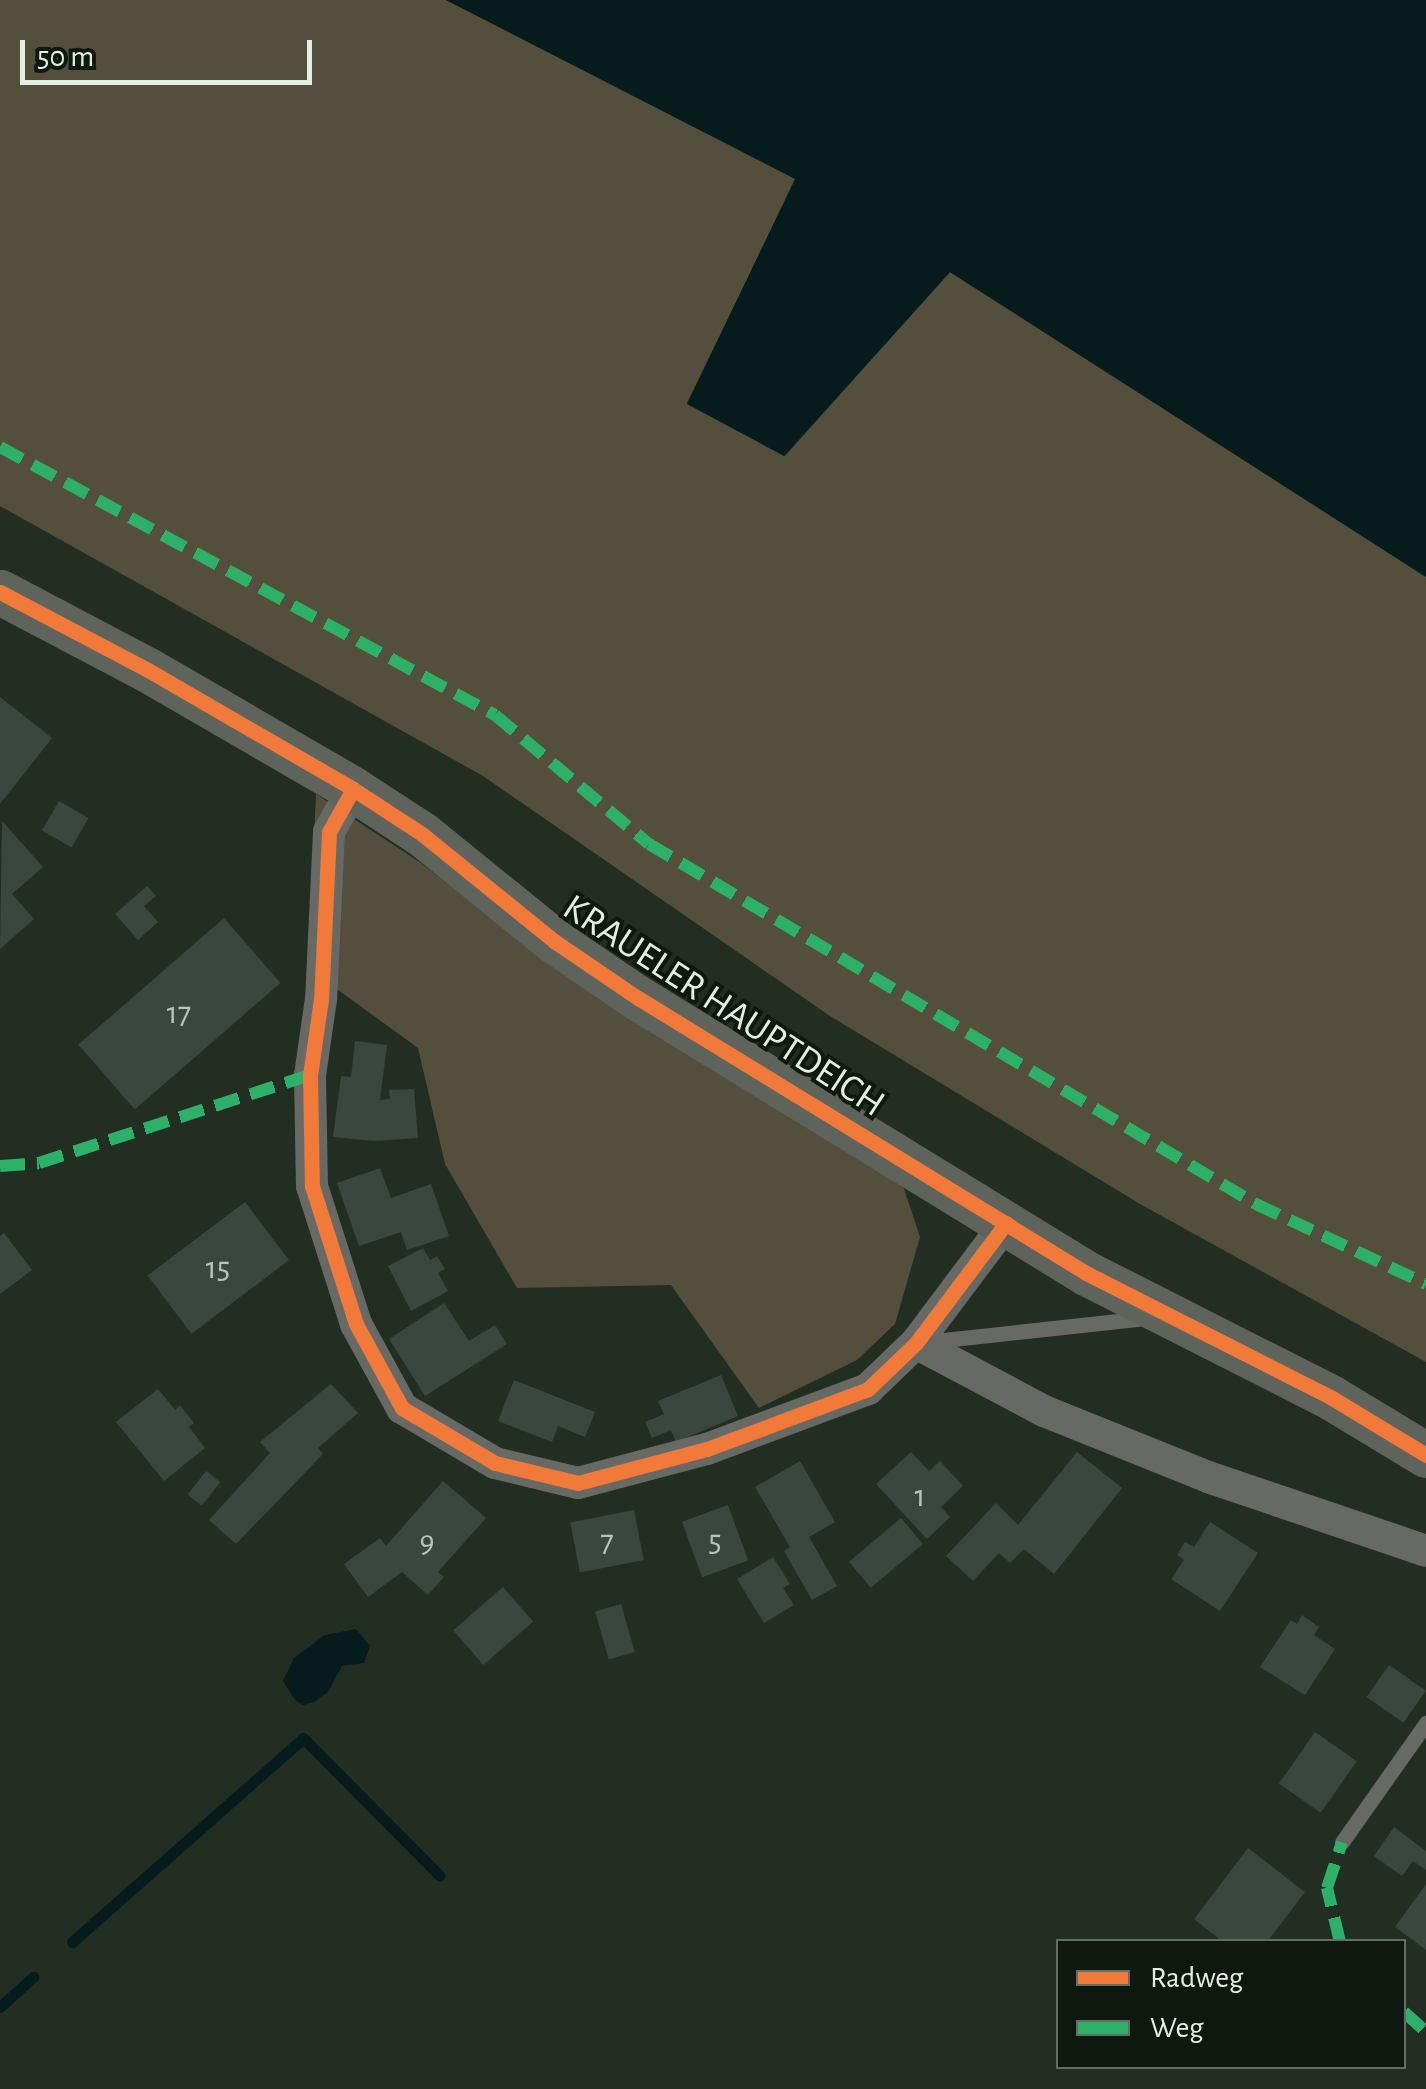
<!DOCTYPE html>
<style>
body{margin:0}
#map{position:relative;width:1426px;height:2089px;overflow:hidden;background:#222e22;font-family:"Alegreya Sans",sans-serif}
div>[style]{position:absolute}
.green>*{inset:0;background:#534f3c}
.water>*{inset:0;background:#061c1c}
.stream>*{height:11px;margin:-5.5px;padding:0 5.5px;transform-origin:5.5px;border-radius:5.5px;background:#061c1c}
.building>*{inset:0;background:#3a473e;transform-origin:0 0}
.lane>*{height:15px;margin:-7.5px;padding:0 7.5px;transform-origin:7.5px;border-radius:7.5px;background:#676a64}
.street>*{height:32px;margin:-16px;padding:0 16px;transform-origin:16px;border-radius:16px;background:#676a64}
.secondary>*{height:45px;margin:-22.5px;padding:0 22.5px;transform-origin:22.5px;border-radius:22.5px;background:#5e645b}
.quiet>*{height:12px;margin-top:-6px;transform-origin:0;background:repeating-linear-gradient(90deg,#2db169 0 25px,transparent 0 37px)}
.cycleway>*{height:15px;margin:-7.5px;padding:0 7.5px;transform-origin:7.5px;border-radius:7.5px;background:#f17a3a}
span{translate:-50% -50%;white-space:nowrap;text-align:center;line-height:1.15;-webkit-text-stroke:8px #0e180e;paint-order:stroke}
.number-label{font-size:32px;color:#b8c6b9}
.number-label span{-webkit-text-stroke-width:0}
.street-label{font-size:38px;color:#e2f0e2}
.legend{position:absolute;left:1056px;top:1939px;width:350px;height:130px;box-sizing:border-box;background:#0e180e;border:2px solid #636e63;margin:0;padding:12px 18px;list-style:none;font-size:30px;color:#e2f0e2}
.legend li{display:flex;align-items:center;gap:20px;height:50px}
.legend b{width:50px;border:2px solid #636e63}
.scale{position:absolute;left:20px;top:40px;width:292px;height:45px;box-sizing:border-box;border:5px solid #e2f0e2;border-top:0;padding-left:12px;font-size:30px;line-height:35px;white-space:nowrap;color:#e2f0e2;-webkit-text-stroke:8px #0e180e;paint-order:stroke}
</style>
<div id="map">
<div class="green">
<i style="clip-path:polygon(0 0,446px 0,796px 179px,687px 403px,785px 456px,950px 272px,1426px 577px,1426px 1362px,1140px 1204px,830px 1016px,483px 776px,0 506px)"></i>
<i style="clip-path:polygon(316px 794px,421px 863px,553px 965px,898px 1171px,920px 1237px,895px 1324px,857px 1360px,759px 1408px,671px 1285px,517px 1288px,445px 1164px,418px 1048px,308px 968px)"></i>
</div>
<div class="water">
<i style="clip-path:polygon(446px 0,1426px 0,1426px 577px,950px 272px,784px 456px,687px 404px,795px 179px)"></i>
<i style="clip-path:polygon(356px 1629px,370px 1646px,364px 1663px,342px 1666px,328px 1692px,314px 1702px,303px 1705px,295px 1700px,283px 1681px,294px 1658px,325px 1635px)"></i>
</div>
<div class="stream">
<i style="left:72px;top:1942px;width:308px;rotate:-41.4deg"></i>
<i style="left:303px;top:1738px;width:194px;rotate:45.2deg"></i>
<i style="left:0;top:2007px;width:45px;rotate:-42.3deg"></i>
</div>
<div class="building">
<i style="clip-path:polygon(0 697px,52px 738px,0 804px)"></i>
<i style="left:59px;top:801px;width:34px;height:34px;rotate:30deg"></i>
<i style="clip-path:polygon(2px 821px,43px 867px,12px 894px,34px 919px,0 949px)"></i>
<i style="clip-path:polygon(147px 886px,156px 896px,144px 906px,158px 922px,138px 940px,115px 914px)"></i>
<i style="left:224px;top:918px;width:86px;height:193px;rotate:49deg"></i>
<i style="clip-path:polygon(355px 1041px,387px 1045px,380px 1100px,390px 1099px,389px 1090px,414px 1089px,418px 1138px,374px 1141px,333px 1137px,341px 1076px,351px 1077px)"></i>
<i style="clip-path:polygon(380px 1168px,391px 1198px,431px 1184px,449px 1236px,407px 1250px,401px 1232px,359px 1246px,337px 1183px)"></i>
<i style="left:245px;top:1202px;width:73px;height:122px;rotate:53deg"></i>
<i style="clip-path:polygon(4px 1233px,32px 1270px,0 1294px,0 1236px)"></i>
<i style="clip-path:polygon(423px 1248px,430px 1260px,437px 1256px,445px 1269px,438px 1273px,448px 1291px,411px 1311px,388px 1266px)"></i>
<i style="clip-path:polygon(444px 1303px,469px 1341px,495px 1325px,507px 1344px,425px 1396px,389px 1339px)"></i>
<i style="clip-path:polygon(721px 1375px,738px 1416px,676px 1442px,671px 1430px,652px 1438px,645px 1422px,664px 1414px,658px 1401px)"></i>
<i style="clip-path:polygon(514px 1380px,595px 1412px,585px 1437px,558px 1426px,552px 1442px,498px 1421px)"></i>
<i style="clip-path:polygon(331px 1384px,358px 1413px,318px 1448px,323px 1454px,236px 1544px,209px 1520px,270px 1453px,260px 1442px)"></i>
<i style="clip-path:polygon(158px 1389px,175px 1410px,180px 1405px,194px 1423px,189px 1427px,205px 1448px,164px 1481px,116px 1422px)"></i>
<i style="clip-path:polygon(911px 1452px,929px 1471px,940px 1461px,963px 1486px,941px 1507px,950px 1517px,927px 1539px,876px 1484px)"></i>
<i style="clip-path:polygon(1077px 1452px,1122px 1488px,1054px 1574px,1024px 1549px,1010px 1563px,999px 1553px,973px 1581px,946px 1556px,996px 1503px,1018px 1525px)"></i>
<i style="clip-path:polygon(800px 1461px,835px 1522px,809px 1537px,837px 1586px,812px 1600px,784px 1551px,790px 1547px,755px 1487px)"></i>
<i style="left:206px;top:1471px;width:18px;height:30px;rotate:38deg"></i>
<i style="clip-path:polygon(443px 1481px,486px 1518px,438px 1572px,444px 1577px,428px 1595px,402px 1572px,368px 1597px,344px 1564px,380px 1538px,386px 1546px)"></i>
<i style="left:728px;top:1505px;width:59px;height:49px;rotate:70deg"></i>
<i style="left:634px;top:1510px;width:51px;height:65px;rotate:79deg"></i>
<i style="left:901px;top:1518px;width:34px;height:68px;rotate:50deg"></i>
<i style="clip-path:polygon(1210px 1522px,1258px 1553px,1220px 1611px,1171px 1579px,1184px 1560px,1177px 1555px,1185px 1542px,1194px 1547px)"></i>
<i style="clip-path:polygon(773px 1557px,790px 1584px,783px 1588px,794px 1605px,764px 1623px,737px 1579px)"></i>
<i style="left:503px;top:1587px;width:46px;height:66px;rotate:49deg"></i>
<i style="left:621px;top:1604px;width:50px;height:27px;rotate:74deg"></i>
<i style="clip-path:polygon(1302px 1615px,1319px 1627px,1314px 1635px,1335px 1649px,1305px 1695px,1260px 1667px,1291px 1620px,1297px 1624px)"></i>
<i style="left:1389px;top:1665px;width:45px;height:39px;rotate:35deg"></i>
<i style="left:1315px;top:1732px;width:51px;height:63px;rotate:35deg"></i>
<i style="clip-path:polygon(1394px 1827px,1426px 1851px,1426px 1870px,1413px 1861px,1402px 1876px,1374px 1856px)"></i>
<i style="clip-path:polygon(1248px 1848px,1305px 1892px,1267px 1942px,1223px 1942px,1194px 1919px)"></i>
<i style="clip-path:polygon(1426px 1884px,1426px 1950px,1395px 1927px)"></i>
</div>
<div class="lane">
<i style="left:925px;top:1342px;width:222px;rotate:-6.2deg"></i>
<i style="left:1342px;top:1842px;width:146px;rotate:-54.8deg"></i>
</div>
<div class="street">
<i style="left:353px;top:789px;width:49px;rotate:119.2deg"></i>
<i style="left:329px;top:832px;width:167px;rotate:92.7deg"></i>
<i style="left:321px;top:999px;width:77px;rotate:98.2deg"></i>
<i style="left:310px;top:1075px;width:111px;rotate:89deg"></i>
<i style="left:312px;top:1186px;width:145px;rotate:72.3deg"></i>
<i style="left:356px;top:1324px;width:96px;rotate:61.3deg"></i>
<i style="left:402px;top:1408px;width:108px;rotate:30.6deg"></i>
<i style="left:495px;top:1463px;width:85px;rotate:13.5deg"></i>
<i style="left:578px;top:1483px;width:133px;rotate:-14.8deg"></i>
<i style="left:707px;top:1449px;width:172px;rotate:-20.4deg"></i>
<i style="left:868px;top:1389px;width:66px;rotate:-43.8deg"></i>
<i style="left:916px;top:1343px;width:150px;rotate:-53.1deg"></i>
<i style="left:916px;top:1343px;width:145px;rotate:28deg"></i>
<i style="left:1044px;top:1411px;width:177px;rotate:21.9deg"></i>
<i style="left:1208px;top:1477px;width:230px;rotate:18.7deg"></i>
</div>
<div class="secondary">
<i style="left:0;top:592px;width:167px;rotate:27.8deg"></i>
<i style="left:148px;top:670px;width:237px;rotate:30.1deg"></i>
<i style="left:353px;top:789px;width:82px;rotate:33.1deg"></i>
<i style="left:422px;top:834px;width:170px;rotate:39deg"></i>
<i style="left:554px;top:941px;width:102px;rotate:34.2deg"></i>
<i style="left:638px;top:998px;width:526px;rotate:31.54deg"></i>
<i style="left:1086px;top:1273px;width:276px;rotate:26.9deg"></i>
<i style="left:1332px;top:1398px;width:110px;rotate:31.2deg"></i>
</div>
<div class="quiet">
<i style="left:0;top:447px;width:563px;rotate:28.43deg"></i>
<i style="left:495px;top:715px;width:201px;rotate:40deg"></i>
<i style="left:649px;top:844px;width:706px;rotate:30.67deg"></i>
<i style="left:1256px;top:1204px;width:188px;rotate:25.2deg"></i>
<i style="left:0;top:1166px;width:39px;rotate:-4deg"></i>
<i style="left:39px;top:1163px;width:285px;rotate:-18deg"></i>
<i style="left:1340px;top:1942px;width:56px;rotate:-103.5deg"></i>
<i style="left:1327px;top:1888px;width:48px;rotate:-71.9deg"></i>
<i style="left:1404px;top:2012px;width:30px;rotate:42deg"></i>
</div>
<div class="cycleway">
<i style="left:0;top:592px;width:167px;rotate:27.8deg"></i>
<i style="left:148px;top:670px;width:237px;rotate:30.1deg"></i>
<i style="left:353px;top:789px;width:82px;rotate:33.1deg"></i>
<i style="left:422px;top:834px;width:170px;rotate:39deg"></i>
<i style="left:554px;top:941px;width:102px;rotate:34.2deg"></i>
<i style="left:638px;top:998px;width:526px;rotate:31.54deg"></i>
<i style="left:1086px;top:1273px;width:276px;rotate:26.9deg"></i>
<i style="left:1332px;top:1398px;width:110px;rotate:31.2deg"></i>
<i style="left:353px;top:789px;width:49px;rotate:119.2deg"></i>
<i style="left:329px;top:832px;width:167px;rotate:92.7deg"></i>
<i style="left:321px;top:999px;width:77px;rotate:98.2deg"></i>
<i style="left:310px;top:1075px;width:111px;rotate:89deg"></i>
<i style="left:312px;top:1186px;width:145px;rotate:72.3deg"></i>
<i style="left:356px;top:1324px;width:96px;rotate:61.3deg"></i>
<i style="left:402px;top:1408px;width:108px;rotate:30.6deg"></i>
<i style="left:495px;top:1463px;width:85px;rotate:13.5deg"></i>
<i style="left:578px;top:1483px;width:133px;rotate:-14.8deg"></i>
<i style="left:707px;top:1449px;width:172px;rotate:-20.4deg"></i>
<i style="left:868px;top:1389px;width:66px;rotate:-43.8deg"></i>
<i style="left:916px;top:1343px;width:150px;rotate:-53.1deg"></i>
</div>
<div class="number-label">
<span style="left:179px;top:1013px">17</span>
<span style="left:218px;top:1268px">15</span>
<span style="left:920px;top:1496px">1</span>
<span style="left:607px;top:1541px">7</span>
<span style="left:715px;top:1541px">5</span>
<span style="left:427px;top:1542px">9</span>
</div>
<div class="street-label">
<span style="left:723px;top:1007px;rotate:33deg">KRAUELER HAUPTDEICH</span>
</div>
<ul class="legend">
<li><b style="height:12px;background:#f17a3a"></b>Radweg</li>
<li><b style="height:12px;background:#2db169"></b>Weg</li>
</ul>
<div class="scale">50 m</div>
</div>
